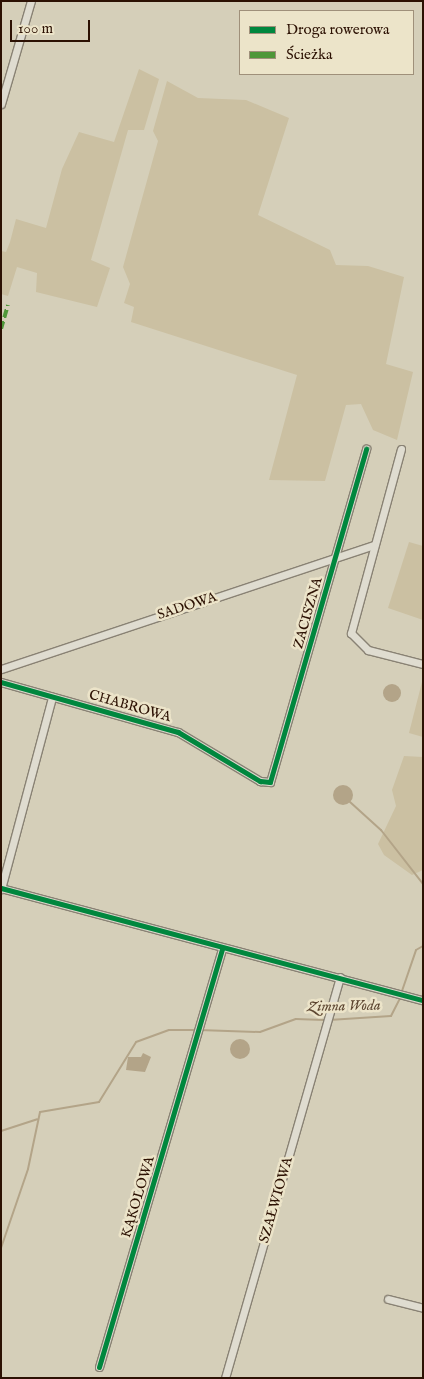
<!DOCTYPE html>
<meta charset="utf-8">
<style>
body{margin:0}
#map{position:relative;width:424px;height:1379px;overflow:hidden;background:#d5cfb9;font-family:"IM FELL English",serif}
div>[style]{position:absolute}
.green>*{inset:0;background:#cbc0a2}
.water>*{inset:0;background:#b3a488}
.round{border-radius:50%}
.stream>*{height:2px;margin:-1px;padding:0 1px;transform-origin:1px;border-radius:1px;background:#b3a488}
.roads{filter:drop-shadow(1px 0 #898274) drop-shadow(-1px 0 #898274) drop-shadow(0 1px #898274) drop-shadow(0 -1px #898274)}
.minor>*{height:7px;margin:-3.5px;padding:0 3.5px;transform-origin:3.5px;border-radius:3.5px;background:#dfdcd0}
.quiet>*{height:4px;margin-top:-2px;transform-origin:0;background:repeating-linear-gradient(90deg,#4f9739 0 8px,transparent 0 12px)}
.cycleway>*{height:5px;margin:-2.5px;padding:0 2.5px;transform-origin:2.5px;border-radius:2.5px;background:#00873e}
span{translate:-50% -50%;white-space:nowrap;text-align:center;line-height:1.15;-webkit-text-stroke:5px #ece4c9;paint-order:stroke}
.street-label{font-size:14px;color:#2c1103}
.water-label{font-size:15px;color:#5c4530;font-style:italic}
.frame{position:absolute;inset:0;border:2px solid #2c1103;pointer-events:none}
.legend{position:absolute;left:239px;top:10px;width:175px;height:65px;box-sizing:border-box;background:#ece4c9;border:1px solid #9f907a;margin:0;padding:6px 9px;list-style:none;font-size:15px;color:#2c1103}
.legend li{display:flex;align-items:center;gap:10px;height:25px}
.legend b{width:25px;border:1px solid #9f907a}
.scale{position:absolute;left:10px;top:20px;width:80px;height:22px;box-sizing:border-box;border:2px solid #2c1103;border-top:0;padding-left:6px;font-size:15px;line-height:18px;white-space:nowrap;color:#2c1103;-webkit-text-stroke:4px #ece4c9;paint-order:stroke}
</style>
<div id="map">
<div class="green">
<i style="clip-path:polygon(139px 69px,159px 79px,144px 130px,128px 130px,91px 260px,110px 268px,97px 307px,36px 292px,37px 273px,17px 267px,8px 296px,1px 294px,1px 251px,6px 252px,10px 242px,16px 219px,46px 228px,62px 169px,79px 132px,114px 142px)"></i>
<i style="clip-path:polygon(167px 81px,198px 98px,246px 100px,289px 118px,258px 215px,330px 250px,336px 265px,368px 266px,404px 277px,386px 364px,413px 372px,397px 440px,373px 430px,361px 404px,346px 405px,325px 481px,269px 480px,297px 375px,131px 322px,134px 307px,124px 303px,130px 284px,123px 267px,158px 141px,153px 131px)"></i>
<i style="clip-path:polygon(409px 542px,423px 546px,423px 620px,388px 608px)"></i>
<i style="clip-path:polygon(423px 678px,423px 737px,409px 733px)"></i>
<i style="clip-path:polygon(404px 756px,423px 757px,423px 870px,412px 875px,384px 855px,378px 844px,396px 806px,392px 790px)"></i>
</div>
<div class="water">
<i class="round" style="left:383px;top:684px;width:18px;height:18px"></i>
<i class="round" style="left:333px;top:785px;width:20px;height:20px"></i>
<i class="round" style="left:230px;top:1039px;width:20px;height:20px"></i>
<i style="clip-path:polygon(143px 1053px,151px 1057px,145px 1072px,126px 1070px,128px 1057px,141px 1057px)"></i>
</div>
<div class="stream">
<i style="left:350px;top:802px;width:42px;rotate:42.1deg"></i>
<i style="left:381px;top:830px;width:68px;rotate:52.1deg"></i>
<i style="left:402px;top:991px;width:43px;rotate:-71.1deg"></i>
<i style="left:416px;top:950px;width:8px;rotate:-30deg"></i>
<i style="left:329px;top:1020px;width:62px;rotate:-3.7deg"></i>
<i style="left:391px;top:1016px;width:22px;rotate:-63deg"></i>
<i style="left:199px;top:1030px;width:61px;rotate:1.9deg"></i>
<i style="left:260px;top:1032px;width:38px;rotate:-20deg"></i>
<i style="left:296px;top:1019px;width:28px;rotate:2deg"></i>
<i style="left:1px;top:1131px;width:38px;rotate:-18deg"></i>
<i style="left:1px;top:1248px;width:83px;rotate:-71.1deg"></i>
<i style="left:28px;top:1169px;width:58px;rotate:-78.1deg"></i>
<i style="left:40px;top:1112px;width:60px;rotate:-9.6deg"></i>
<i style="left:99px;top:1102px;width:70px;rotate:-58.3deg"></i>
<i style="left:136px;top:1042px;width:35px;rotate:-20deg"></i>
<i style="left:169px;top:1030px;width:26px"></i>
<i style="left:1px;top:1377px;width:1px;rotate:90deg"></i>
</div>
<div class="roads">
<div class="minor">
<i style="left:1px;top:104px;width:107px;rotate:-73.8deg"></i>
<i style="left:401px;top:449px;width:191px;rotate:105.2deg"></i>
<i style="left:351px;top:633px;width:24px;rotate:45deg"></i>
<i style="left:368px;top:650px;width:57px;rotate:14.3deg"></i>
<i style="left:1px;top:669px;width:393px;rotate:-18.4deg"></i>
<i style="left:1px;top:682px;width:184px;rotate:15.8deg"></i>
<i style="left:178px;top:732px;width:96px;rotate:30.9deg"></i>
<i style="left:260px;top:781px;width:10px;rotate:6deg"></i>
<i style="left:270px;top:782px;width:347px;rotate:-73.9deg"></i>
<i style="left:1px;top:888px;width:437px;rotate:14.9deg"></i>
<i style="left:1px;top:889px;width:199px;rotate:-75.1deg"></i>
<i style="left:388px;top:1299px;width:36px;rotate:14deg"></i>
<i style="left:99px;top:1367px;width:437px;rotate:-73.6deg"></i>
<i style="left:225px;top:1378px;width:417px;rotate:-74deg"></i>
</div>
</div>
<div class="quiet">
<i style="left:1px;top:329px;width:25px;rotate:-74deg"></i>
</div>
<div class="cycleway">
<i style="left:1px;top:682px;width:184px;rotate:15.8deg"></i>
<i style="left:178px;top:732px;width:96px;rotate:30.9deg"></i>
<i style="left:260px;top:781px;width:10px;rotate:6deg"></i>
<i style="left:270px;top:782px;width:347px;rotate:-73.9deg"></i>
<i style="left:1px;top:888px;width:437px;rotate:14.9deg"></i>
<i style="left:99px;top:1367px;width:437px;rotate:-73.6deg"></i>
</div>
<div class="street-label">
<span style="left:187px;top:606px;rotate:-18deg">SADOWA</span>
<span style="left:308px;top:613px;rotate:-74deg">ZACISZNA</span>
<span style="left:130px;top:706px;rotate:16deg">CHABROWA</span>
<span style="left:138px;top:1197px;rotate:-73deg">KĄKOLOWA</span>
<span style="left:276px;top:1200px;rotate:-74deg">SZAŁWIOWA</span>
</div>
<div class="water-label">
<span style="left:344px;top:1006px;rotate:-1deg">Zimna Woda</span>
</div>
<div class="frame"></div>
<ul class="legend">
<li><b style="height:6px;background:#00873e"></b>Droga rowerowa</li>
<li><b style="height:6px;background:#4f9739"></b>Ścieżka</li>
</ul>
<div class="scale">100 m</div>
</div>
